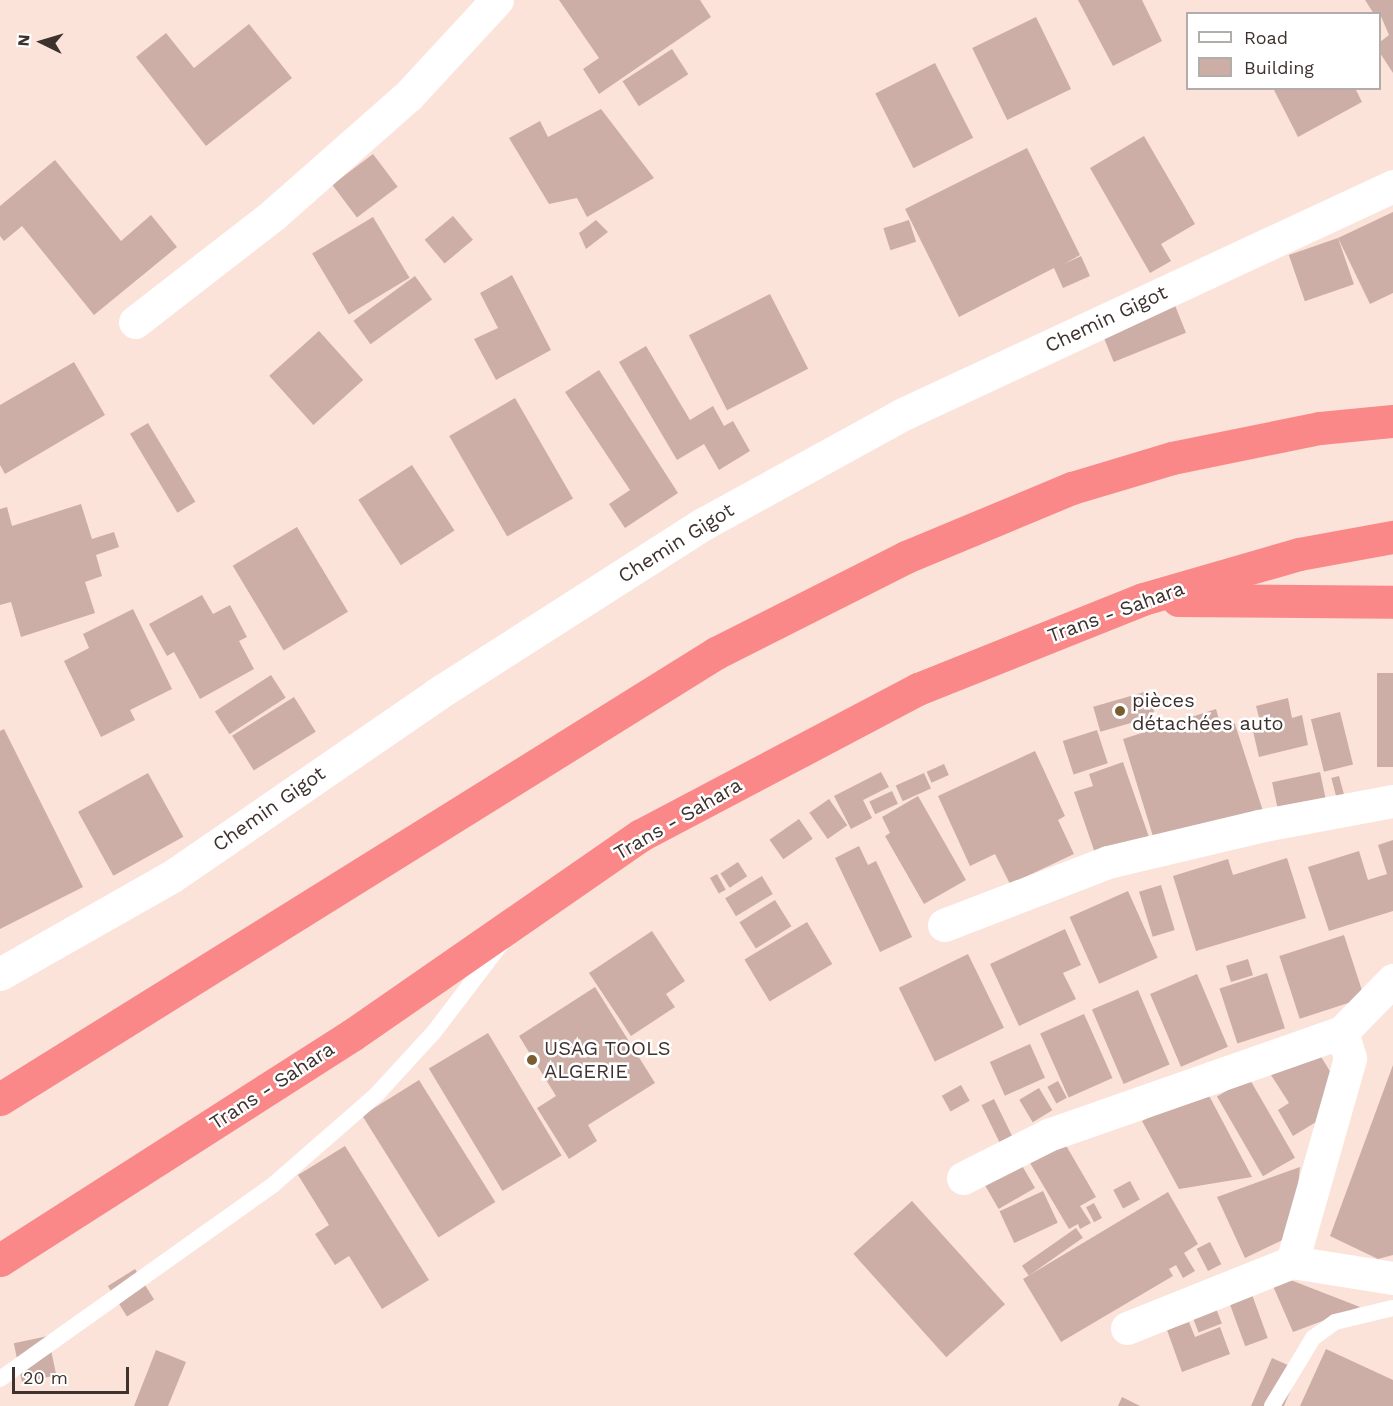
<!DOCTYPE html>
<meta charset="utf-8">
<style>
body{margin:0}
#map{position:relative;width:1393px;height:1406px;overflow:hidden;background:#fbe3da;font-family:"Work Sans",sans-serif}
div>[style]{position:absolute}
.building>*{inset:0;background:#ccaea7;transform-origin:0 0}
.service>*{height:16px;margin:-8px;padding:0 8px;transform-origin:8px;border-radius:8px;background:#fff}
.minor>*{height:33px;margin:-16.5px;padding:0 16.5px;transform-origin:16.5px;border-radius:16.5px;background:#fff}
.trunk>*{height:33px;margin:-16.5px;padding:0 16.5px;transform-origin:16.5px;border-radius:16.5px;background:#fb8888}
.dots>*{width:16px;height:16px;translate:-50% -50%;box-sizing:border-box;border:3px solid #fff;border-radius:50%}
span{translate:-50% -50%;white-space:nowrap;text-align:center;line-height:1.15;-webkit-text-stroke:5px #fff;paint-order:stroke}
.street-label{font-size:20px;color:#3e322e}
.poi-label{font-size:20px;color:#3e322e}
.left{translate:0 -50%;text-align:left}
.legend{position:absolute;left:1186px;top:12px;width:195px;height:78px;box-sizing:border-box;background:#fff;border:2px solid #b2adab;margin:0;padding:8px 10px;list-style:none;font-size:18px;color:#3e322e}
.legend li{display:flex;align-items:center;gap:12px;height:30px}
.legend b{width:30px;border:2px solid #b2adab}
.north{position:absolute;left:12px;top:12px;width:60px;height:60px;-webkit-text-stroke:4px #fff;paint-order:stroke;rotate:275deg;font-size:16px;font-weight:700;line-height:24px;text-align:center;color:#3e322e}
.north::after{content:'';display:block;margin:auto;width:21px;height:27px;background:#3e322e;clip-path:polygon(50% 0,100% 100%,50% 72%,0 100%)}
.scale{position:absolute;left:12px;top:1367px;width:117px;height:27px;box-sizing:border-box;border:3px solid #3e322e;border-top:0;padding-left:8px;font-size:18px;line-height:21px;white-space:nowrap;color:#3e322e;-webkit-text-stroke:4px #fff;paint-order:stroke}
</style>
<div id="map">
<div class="building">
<i style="clip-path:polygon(559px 0,700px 0,711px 17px,599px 94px,583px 69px,599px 58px)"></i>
<i style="clip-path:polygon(1078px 0,1142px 0,1162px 41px,1113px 66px)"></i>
<i style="clip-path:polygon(1365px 0,1393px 0,1393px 73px,1380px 53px,1380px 42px,1389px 35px,1380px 14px,1374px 14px)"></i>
<i style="left:1036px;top:17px;width:80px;height:71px;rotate:64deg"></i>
<i style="clip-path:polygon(249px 24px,292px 78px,206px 146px,136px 57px,166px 33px,194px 68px)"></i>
<i style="left:672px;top:49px;width:30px;height:59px;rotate:57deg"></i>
<i style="left:935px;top:63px;width:84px;height:67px;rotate:63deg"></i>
<i style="clip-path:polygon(1273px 88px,1355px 88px,1362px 102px,1298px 137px)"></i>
<i style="clip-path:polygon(601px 109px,654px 178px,587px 217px,577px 198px,549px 204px,509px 138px,540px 121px,548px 137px)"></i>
<i style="clip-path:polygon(1144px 136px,1195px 224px,1161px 244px,1171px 261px,1150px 273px,1090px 168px)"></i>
<i style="clip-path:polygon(1027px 148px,1080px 255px,1064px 264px,1081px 256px,1090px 276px,1063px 288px,1054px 268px,959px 317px,905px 209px)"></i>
<i style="left:373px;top:154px;width:41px;height:51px;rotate:53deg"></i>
<i style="clip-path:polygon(55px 160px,121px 241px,151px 215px,177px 247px,94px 315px,22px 226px,4px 241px,0 236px,0 206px)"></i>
<i style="clip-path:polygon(1393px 212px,1393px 293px,1370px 304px,1338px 238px)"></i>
<i style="left:453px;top:216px;width:31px;height:37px;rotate:50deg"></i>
<i style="left:373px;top:217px;width:71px;height:71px;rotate:59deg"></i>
<i style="clip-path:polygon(596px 220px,608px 232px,586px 249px,579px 233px)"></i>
<i style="left:909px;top:220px;width:23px;height:27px;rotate:72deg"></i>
<i style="left:1338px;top:238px;width:49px;height:52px;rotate:71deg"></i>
<i style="clip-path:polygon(512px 275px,551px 350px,496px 380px,474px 339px,498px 328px,480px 293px)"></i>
<i style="left:415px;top:276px;width:29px;height:76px;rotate:54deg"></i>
<i style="left:770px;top:294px;width:84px;height:91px;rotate:63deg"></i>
<i style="left:1174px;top:303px;width:32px;height:78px;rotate:68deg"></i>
<i style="left:319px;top:331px;width:66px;height:67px;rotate:48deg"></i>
<i style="clip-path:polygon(646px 346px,690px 420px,713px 406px,724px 426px,733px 421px,750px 451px,719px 470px,704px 444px,677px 460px,619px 362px)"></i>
<i style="clip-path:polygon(74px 362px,105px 415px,5px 474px,0 465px,0 405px)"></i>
<i style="clip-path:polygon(599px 370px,678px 493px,625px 528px,609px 504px,630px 490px,565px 392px)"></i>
<i style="left:515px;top:398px;width:116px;height:76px;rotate:60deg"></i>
<i style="left:148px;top:423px;width:92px;height:21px;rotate:59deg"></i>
<i style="left:412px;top:465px;width:78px;height:64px;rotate:57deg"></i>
<i style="clip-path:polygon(81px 504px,92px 539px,114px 532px,119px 547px,96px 555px,102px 576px,85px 582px,95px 613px,21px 637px,11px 602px,0 605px,0 509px,7px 507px,12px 526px)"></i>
<i style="left:297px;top:527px;width:99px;height:75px;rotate:59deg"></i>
<i style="clip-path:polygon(202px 595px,213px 614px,230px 605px,247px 637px,239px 641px,254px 669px,200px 699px,174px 652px,167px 656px,149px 624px)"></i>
<i style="clip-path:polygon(133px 609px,172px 689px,130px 710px,135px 720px,101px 737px,64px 661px,89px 648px,83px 634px)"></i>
<i style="left:1377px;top:673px;width:16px;height:94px"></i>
<i style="left:271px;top:675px;width:27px;height:67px;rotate:57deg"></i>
<i style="left:1148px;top:691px;width:26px;height:57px;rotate:74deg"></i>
<i style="left:294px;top:697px;width:41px;height:73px;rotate:58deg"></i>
<i style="clip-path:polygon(1288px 698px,1292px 718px,1302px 715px,1308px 745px,1259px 757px,1252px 727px,1261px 725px,1256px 706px)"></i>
<i style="clip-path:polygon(1216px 709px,1221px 726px,1234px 721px,1263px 811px,1156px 846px,1123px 739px)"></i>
<i style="left:1340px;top:712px;width:54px;height:30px;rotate:76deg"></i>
<i style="clip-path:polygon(4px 729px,83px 887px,0 929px,0 731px)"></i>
<i style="left:1097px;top:730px;width:35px;height:36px;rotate:72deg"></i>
<i style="clip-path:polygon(1035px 751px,1065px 816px,1058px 820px,1074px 854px,1010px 884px,995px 854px,970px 866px,938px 796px)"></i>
<i style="clip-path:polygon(1123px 762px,1150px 840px,1097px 859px,1074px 792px,1093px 786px,1089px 774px)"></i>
<i style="left:944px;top:764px;width:12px;height:19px;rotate:66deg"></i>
<i style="clip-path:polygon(881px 772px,889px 787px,863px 800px,872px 818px,851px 829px,834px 796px)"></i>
<i style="left:1320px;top:772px;width:30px;height:49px;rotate:78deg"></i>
<i style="left:148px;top:773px;width:73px;height:80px;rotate:61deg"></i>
<i style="left:924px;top:773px;width:17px;height:31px;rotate:66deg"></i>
<i style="left:1339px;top:776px;width:20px;height:8px;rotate:75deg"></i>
<i style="left:892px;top:791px;width:14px;height:25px;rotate:65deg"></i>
<i style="clip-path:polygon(918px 796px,966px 880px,924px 904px,885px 836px,890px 833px,882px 817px)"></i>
<i style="left:829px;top:799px;width:32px;height:24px;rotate:55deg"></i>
<i style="left:799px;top:819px;width:24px;height:36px;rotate:55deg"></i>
<i style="clip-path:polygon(1393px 840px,1393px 911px,1329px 931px,1308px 867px,1359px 851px,1368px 880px,1387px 874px,1378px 845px)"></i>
<i style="clip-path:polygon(859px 846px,868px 865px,876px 861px,912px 937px,880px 952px,835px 858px)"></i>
<i style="clip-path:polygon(1287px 858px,1306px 918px,1196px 951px,1173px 876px,1228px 859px,1233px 875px)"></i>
<i style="left:738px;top:862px;width:17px;height:21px;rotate:57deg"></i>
<i style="left:717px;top:874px;width:18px;height:8px;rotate:61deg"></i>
<i style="left:762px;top:876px;width:21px;height:43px;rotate:59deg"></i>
<i style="left:1161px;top:885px;width:47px;height:23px;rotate:73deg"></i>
<i style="left:1128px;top:891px;width:73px;height:64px;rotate:66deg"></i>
<i style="left:775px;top:900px;width:31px;height:42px;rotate:58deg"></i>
<i style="left:807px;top:922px;width:49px;height:73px;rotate:59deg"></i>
<i style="clip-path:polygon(1065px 929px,1081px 965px,1063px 973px,1076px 999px,1019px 1026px,990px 964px)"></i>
<i style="clip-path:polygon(652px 931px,685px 981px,666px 994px,675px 1007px,631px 1036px,589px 973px)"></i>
<i style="left:1344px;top:935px;width:66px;height:68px;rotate:72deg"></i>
<i style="left:968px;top:954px;width:82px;height:77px;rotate:64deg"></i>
<i style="left:1248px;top:959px;width:17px;height:23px;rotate:73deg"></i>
<i style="left:1267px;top:973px;width:58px;height:50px;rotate:72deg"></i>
<i style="left:1197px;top:974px;width:79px;height:51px;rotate:67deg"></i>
<i style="clip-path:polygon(595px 987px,655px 1083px,588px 1125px,597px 1141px,569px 1159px,537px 1108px,556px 1096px,519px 1036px)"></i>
<i style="left:1138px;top:990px;width:81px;height:50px;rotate:67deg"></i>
<i style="left:1084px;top:1014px;width:70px;height:48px;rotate:66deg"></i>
<i style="left:488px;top:1033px;width:143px;height:69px;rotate:59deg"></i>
<i style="left:1030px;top:1044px;width:37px;height:44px;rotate:66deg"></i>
<i style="clip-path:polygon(1315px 1047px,1349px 1102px,1293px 1136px,1278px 1110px,1289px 1103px,1271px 1075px)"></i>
<i style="clip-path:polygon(1393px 1065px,1393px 1255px,1378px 1259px,1330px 1236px)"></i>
<i style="left:1249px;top:1078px;width:92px;height:37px;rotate:60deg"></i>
<i style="left:419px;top:1080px;width:144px;height:67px;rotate:58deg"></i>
<i style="left:1058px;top:1081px;width:19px;height:12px;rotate:62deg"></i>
<i style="left:961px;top:1085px;width:18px;height:22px;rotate:61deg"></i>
<i style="left:1039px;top:1088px;width:26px;height:23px;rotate:59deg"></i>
<i style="clip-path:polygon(1205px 1088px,1252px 1177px,1179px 1189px,1142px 1121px)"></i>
<i style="left:994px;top:1099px;width:41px;height:14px;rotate:64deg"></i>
<i style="clip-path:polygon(1064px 1142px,1096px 1197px,1080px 1206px,1091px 1223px,1080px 1229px,1078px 1224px,1069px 1229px,1030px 1163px)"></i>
<i style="clip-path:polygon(345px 1146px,429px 1280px,382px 1309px,349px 1256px,335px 1265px,315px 1234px,329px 1225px,298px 1175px)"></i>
<i style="left:1020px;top:1162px;width:30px;height:42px;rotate:60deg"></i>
<i style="clip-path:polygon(1300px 1167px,1293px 1235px,1245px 1258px,1217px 1197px)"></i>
<i style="left:1130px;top:1181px;width:21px;height:19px;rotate:62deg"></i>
<i style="left:1043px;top:1191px;width:35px;height:48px;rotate:65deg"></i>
<i style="clip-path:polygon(1168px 1192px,1198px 1244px,1184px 1253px,1195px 1271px,1183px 1278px,1176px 1265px,1169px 1269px,1173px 1276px,1061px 1342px,1023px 1279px)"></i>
<i style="left:912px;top:1201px;width:139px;height:79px;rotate:48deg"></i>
<i style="left:1094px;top:1203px;width:17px;height:9px;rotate:62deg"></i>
<i style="left:1076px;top:1228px;width:12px;height:66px;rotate:55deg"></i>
<i style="left:1210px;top:1242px;width:25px;height:15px;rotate:63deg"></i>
<i style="left:135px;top:1269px;width:36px;height:32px;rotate:58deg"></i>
<i style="clip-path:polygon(1288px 1279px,1360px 1307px,1293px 1332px,1273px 1286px)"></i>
<i style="left:1251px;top:1292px;width:49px;height:24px;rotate:70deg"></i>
<i style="left:1214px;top:1303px;width:22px;height:25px;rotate:69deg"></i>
<i style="clip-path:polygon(1189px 1322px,1195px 1337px,1220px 1327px,1230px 1354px,1182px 1372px,1167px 1330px)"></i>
<i style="left:48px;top:1336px;width:40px;height:35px;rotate:78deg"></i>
<i style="clip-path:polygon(1326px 1349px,1393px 1380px,1393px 1406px,1300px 1406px)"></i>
<i style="clip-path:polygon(156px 1350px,186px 1362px,168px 1406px,134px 1406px)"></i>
<i style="clip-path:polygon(1272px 1358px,1299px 1370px,1284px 1406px,1251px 1406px)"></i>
<i style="clip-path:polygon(1122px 1397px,1140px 1406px,1118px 1406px)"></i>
</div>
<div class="service">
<i style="left:0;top:1379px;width:336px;rotate:-35.4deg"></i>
<i style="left:274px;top:1184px;width:137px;rotate:-41.1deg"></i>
<i style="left:377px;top:1094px;width:84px;rotate:-47.4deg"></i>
<i style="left:434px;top:1032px;width:111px;rotate:-52.7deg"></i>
<i style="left:1272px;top:1406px;width:79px;rotate:-58.9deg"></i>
<i style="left:1313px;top:1338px;width:27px;rotate:-36deg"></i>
<i style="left:1335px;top:1322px;width:60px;rotate:-13.6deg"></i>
</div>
<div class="minor">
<i style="left:135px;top:322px;width:176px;rotate:-37.8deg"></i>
<i style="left:274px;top:214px;width:179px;rotate:-41.4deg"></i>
<i style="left:408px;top:96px;width:131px;rotate:-47.2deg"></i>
<i style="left:944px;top:925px;width:176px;rotate:-21deg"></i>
<i style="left:1108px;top:862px;width:155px;rotate:-13.4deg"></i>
<i style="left:1259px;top:826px;width:136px;rotate:-10.6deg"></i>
<i style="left:0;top:974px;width:197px;rotate:-29.6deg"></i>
<i style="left:171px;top:877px;width:323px;rotate:-34.5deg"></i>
<i style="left:437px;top:694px;width:316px;rotate:-32.6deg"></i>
<i style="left:703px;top:524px;width:226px;rotate:-28.8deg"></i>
<i style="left:901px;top:415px;width:543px;rotate:-24.96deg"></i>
<i style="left:963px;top:1178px;width:95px;rotate:-26.8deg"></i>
<i style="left:1048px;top:1135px;width:312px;rotate:-19.3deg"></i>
<i style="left:1292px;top:1262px;width:102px;rotate:9deg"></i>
<i style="left:1127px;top:1328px;width:178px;rotate:-21.8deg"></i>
<i style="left:1292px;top:1262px;width:212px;rotate:-74.1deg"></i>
<i style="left:1350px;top:1058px;width:27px;rotate:-107deg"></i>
<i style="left:1342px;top:1032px;width:73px;rotate:-45.6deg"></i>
</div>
<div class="trunk">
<i style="left:1178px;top:600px;width:215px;rotate:0.5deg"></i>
<i style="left:0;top:1099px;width:844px;rotate:-31.92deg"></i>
<i style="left:716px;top:653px;width:213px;rotate:-26.8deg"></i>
<i style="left:906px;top:557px;width:180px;rotate:-22.6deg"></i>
<i style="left:1072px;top:488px;width:104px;rotate:-16.7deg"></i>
<i style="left:1172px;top:458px;width:151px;rotate:-11.5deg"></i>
<i style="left:1320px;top:428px;width:73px;rotate:-5.5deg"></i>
<i style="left:0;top:1260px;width:418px;rotate:-32.6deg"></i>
<i style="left:352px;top:1035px;width:351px;rotate:-34.7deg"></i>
<i style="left:641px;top:835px;width:313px;rotate:-27.8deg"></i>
<i style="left:918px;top:689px;width:242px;rotate:-21.8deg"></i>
<i style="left:1143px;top:599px;width:162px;rotate:-16.1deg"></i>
<i style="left:1299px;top:554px;width:96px;rotate:-10.3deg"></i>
</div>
<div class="dots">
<i style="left:1120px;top:711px;background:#775d2f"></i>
<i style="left:532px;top:1060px;background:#775d2f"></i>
</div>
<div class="street-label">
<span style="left:1106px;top:319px;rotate:-25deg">Chemin Gigot</span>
<span style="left:676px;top:543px;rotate:-32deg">Chemin Gigot</span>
<span style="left:1116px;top:612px;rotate:-20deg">Trans - Sahara</span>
<span style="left:269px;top:809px;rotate:-35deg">Chemin Gigot</span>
<span style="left:678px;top:819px;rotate:-30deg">Trans - Sahara</span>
<span style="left:272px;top:1086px;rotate:-33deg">Trans - Sahara</span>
</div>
<div class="poi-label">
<span class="left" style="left:1132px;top:712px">pièces<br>détachées auto</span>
<span class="left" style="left:544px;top:1060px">USAG TOOLS<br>ALGERIE</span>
</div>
<ul class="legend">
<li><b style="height:8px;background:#fff"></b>Road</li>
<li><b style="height:16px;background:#ccaea7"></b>Building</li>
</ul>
<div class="north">N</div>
<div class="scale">20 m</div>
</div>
